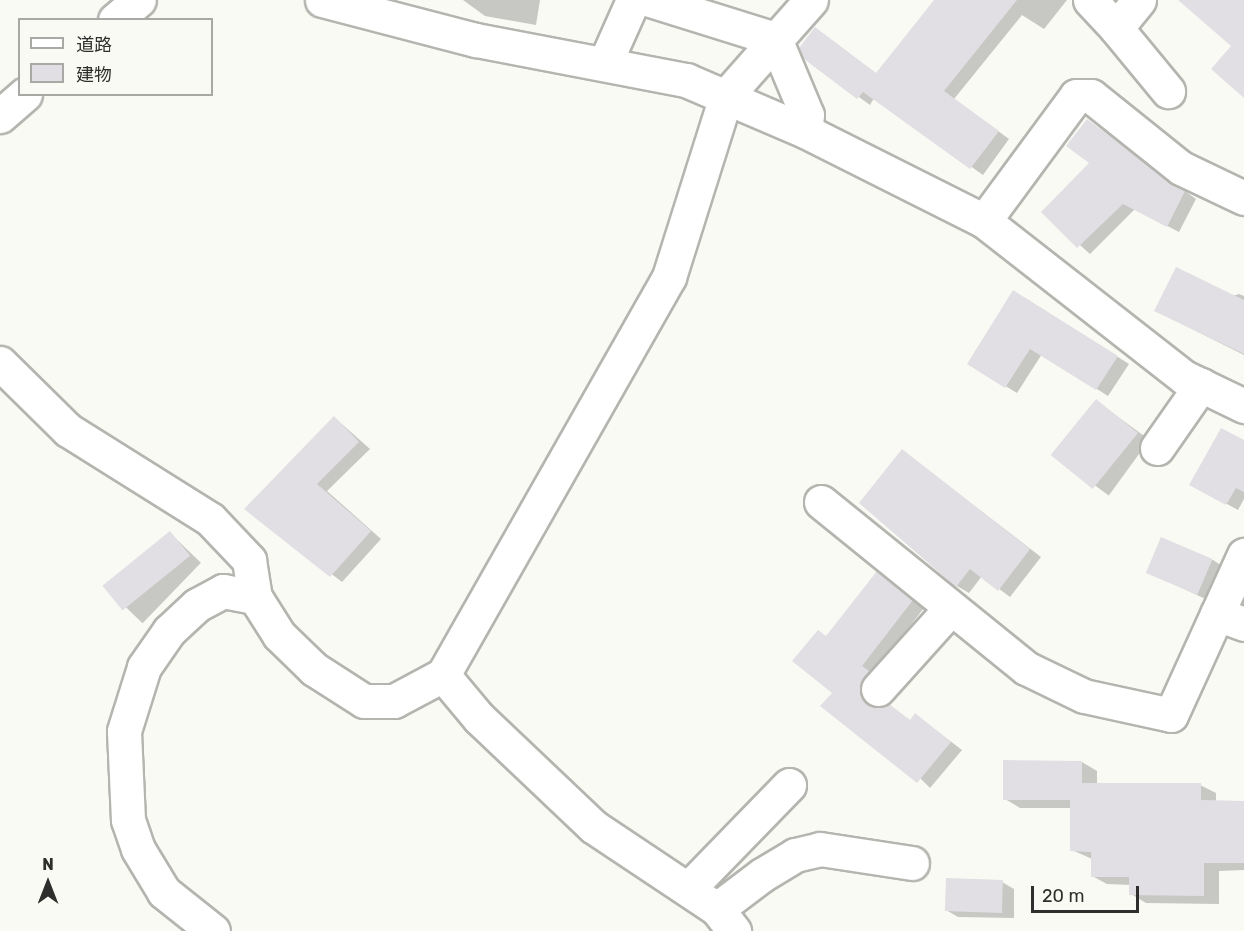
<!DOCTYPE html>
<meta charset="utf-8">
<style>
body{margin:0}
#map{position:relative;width:1244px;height:931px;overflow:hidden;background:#f9faf4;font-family:Rubik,"Noto Sans JP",sans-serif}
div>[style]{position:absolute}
.shadow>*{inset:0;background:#0003;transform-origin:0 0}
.building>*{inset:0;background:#e1dfe4;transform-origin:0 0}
.roads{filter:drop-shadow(2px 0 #b5b5b0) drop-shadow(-2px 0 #b5b5b0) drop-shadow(0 2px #b5b5b0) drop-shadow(0 -2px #b5b5b0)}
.minor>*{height:33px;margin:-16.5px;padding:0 16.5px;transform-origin:16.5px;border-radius:16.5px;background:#fff}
.major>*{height:33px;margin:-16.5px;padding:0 16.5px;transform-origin:16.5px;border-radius:16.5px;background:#fff}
span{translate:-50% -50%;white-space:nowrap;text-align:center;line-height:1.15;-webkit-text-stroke:4.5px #f9faf4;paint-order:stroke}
.legend{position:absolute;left:18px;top:18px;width:195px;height:78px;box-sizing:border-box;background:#f9faf4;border:2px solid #a8a8a4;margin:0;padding:8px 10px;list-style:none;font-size:18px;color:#2e2e2c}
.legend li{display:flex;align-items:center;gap:12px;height:30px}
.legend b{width:30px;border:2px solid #a8a8a4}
.north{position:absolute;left:18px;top:853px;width:60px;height:60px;-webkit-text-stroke:4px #f9faf4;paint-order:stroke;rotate:0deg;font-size:16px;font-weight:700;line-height:24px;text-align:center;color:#2e2e2c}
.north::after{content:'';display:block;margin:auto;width:21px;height:27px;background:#2e2e2c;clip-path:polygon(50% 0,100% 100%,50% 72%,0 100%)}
.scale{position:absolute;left:1031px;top:886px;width:108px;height:27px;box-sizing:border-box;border:3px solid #2e2e2c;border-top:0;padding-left:8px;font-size:18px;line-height:21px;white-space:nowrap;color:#2e2e2c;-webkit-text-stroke:4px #f9faf4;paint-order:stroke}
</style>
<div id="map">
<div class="shadow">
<i style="clip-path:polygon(463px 0,540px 0,536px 25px,485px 16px)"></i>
<i style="clip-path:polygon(936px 0,1067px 0,1044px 29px,1022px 15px,954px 99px,1009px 139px,983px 175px,874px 98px,870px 105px,805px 58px,815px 29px,877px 74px)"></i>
<i style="clip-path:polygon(1088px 121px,1196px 199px,1179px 232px,1135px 209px,1090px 254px,1043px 212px,1092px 163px)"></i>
<i style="clip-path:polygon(1239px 294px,1244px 296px,1244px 355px,1168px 317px)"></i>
<i style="clip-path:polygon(1025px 298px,1129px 364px,1108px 396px,1042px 354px,1017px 393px,969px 364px)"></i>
<i style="left:1096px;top:401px;width:66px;height:69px;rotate:36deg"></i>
<i style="clip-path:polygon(335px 418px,370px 449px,327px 491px,381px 539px,342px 582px,246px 509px)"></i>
<i style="clip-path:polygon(1244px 442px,1244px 499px,1238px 510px,1203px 491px)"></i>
<i style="clip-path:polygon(903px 451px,1041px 557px,1010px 597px,982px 576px,969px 593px,957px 586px,861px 503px)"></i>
<i style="left:170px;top:533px;width:43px;height:84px;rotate:44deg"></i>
<i style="clip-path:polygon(1213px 560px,1224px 567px,1210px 601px,1147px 572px)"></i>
<i style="clip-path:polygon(877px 573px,924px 608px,873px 673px,872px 703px,889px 705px,911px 721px,916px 715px,962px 750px,930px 788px,834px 692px,818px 632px,827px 637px)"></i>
<i style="clip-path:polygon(1082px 762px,1097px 771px,1097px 784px,1200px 785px,1216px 793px,1216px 802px,1244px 802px,1244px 870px,1219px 871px,1219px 904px,1146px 903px,1131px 894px,1131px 885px,1107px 884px,1092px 876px,1092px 859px,1072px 850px,1072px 808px,1020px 808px,1005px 799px)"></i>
<i style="clip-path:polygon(1002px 882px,1014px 889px,1014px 918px,958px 917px,946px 910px)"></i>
</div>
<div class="building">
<i style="clip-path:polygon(934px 0,1017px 0,944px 91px,999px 131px,970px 169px,863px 92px,857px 99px,804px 59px,799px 48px,815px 27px,876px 73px)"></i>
<i style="clip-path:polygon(1178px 0,1244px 0,1244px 98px,1211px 69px,1231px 46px)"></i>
<i style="clip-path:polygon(1087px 119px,1185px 191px,1167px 227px,1123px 204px,1077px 248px,1041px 212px,1089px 163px,1066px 146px)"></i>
<i style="clip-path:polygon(1176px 267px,1244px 300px,1244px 354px,1154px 311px)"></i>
<i style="clip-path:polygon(1013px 290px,1118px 356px,1096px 390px,1030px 349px,1005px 388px,967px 364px)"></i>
<i style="left:1096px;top:399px;width:54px;height:72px;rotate:39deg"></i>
<i style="clip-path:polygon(334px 416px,359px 442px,317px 484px,371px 531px,330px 577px,244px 509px)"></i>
<i style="clip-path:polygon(1221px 428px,1244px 440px,1244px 492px,1236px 488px,1226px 505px,1189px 485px)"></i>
<i style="clip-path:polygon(902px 449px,1030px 549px,998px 591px,970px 569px,956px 587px,859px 503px)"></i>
<i style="left:170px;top:531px;width:32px;height:87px;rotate:51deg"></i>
<i style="left:1161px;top:537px;width:56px;height:39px;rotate:23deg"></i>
<i style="clip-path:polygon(877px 571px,913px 600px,862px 666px,869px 671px,860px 695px,874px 707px,889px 704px,910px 720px,915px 713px,951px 742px,917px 783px,820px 706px,832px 693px,792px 661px,818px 630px,826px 636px)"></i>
<i style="clip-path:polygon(1003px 760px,1082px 761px,1082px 783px,1201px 783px,1201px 800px,1244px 801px,1244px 863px,1204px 863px,1204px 896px,1129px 895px,1129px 877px,1091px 877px,1091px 852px,1070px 851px,1070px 800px,1003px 800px)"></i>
<i style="left:946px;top:878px;width:57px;height:33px;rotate:2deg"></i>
</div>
<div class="roads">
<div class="minor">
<i style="left:322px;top:0;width:159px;rotate:14.6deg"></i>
<i style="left:476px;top:40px;width:214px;rotate:10.8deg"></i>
<i style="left:686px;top:80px;width:129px;rotate:23.2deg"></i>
<i style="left:805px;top:131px;width:200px;rotate:26.7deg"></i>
<i style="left:984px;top:221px;width:155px;rotate:-53.6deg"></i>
<i style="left:1076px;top:96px;width:15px"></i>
<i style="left:1091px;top:96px;width:115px;rotate:38.7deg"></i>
<i style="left:1181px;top:168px;width:70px;rotate:25.5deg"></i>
<i style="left:650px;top:0;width:131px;rotate:17.3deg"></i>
<i style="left:775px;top:39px;width:82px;rotate:67.2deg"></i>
<i style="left:807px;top:115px;width:16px;rotate:97deg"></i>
<i style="left:1090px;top:0;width:38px;rotate:47deg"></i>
<i style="left:1139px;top:0;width:36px;rotate:129deg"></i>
<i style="left:1116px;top:28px;width:82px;rotate:50.5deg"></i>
<i style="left:605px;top:63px;width:69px;rotate:-66deg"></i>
<i style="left:984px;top:221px;width:254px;rotate:38deg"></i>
<i style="left:1184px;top:377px;width:67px;rotate:25.8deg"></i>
<i style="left:0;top:363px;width:95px;rotate:44.6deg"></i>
<i style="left:68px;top:430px;width:168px;rotate:32.1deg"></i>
<i style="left:210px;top:519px;width:57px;rotate:46.4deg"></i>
<i style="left:249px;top:560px;width:37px;rotate:81deg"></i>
<i style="left:1157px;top:448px;width:77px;rotate:-55.1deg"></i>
<i style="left:821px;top:502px;width:264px;rotate:39deg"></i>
<i style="left:1026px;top:668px;width:64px;rotate:25.8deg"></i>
<i style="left:1084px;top:696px;width:89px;rotate:12.3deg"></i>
<i style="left:1171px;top:715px;width:176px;rotate:-65.5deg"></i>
<i style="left:1217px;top:614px;width:29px;rotate:20deg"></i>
<i style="left:443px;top:675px;width:56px;rotate:50.1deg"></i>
<i style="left:479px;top:718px;width:158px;rotate:43.5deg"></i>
<i style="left:594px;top:827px;width:148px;rotate:33.7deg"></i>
<i style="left:717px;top:909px;width:28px;rotate:52deg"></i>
<i style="left:878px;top:689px;width:108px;rotate:-48deg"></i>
<i style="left:688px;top:889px;width:145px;rotate:-45.8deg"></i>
<i style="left:717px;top:909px;width:56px;rotate:-37.1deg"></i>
<i style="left:762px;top:875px;width:39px;rotate:-31deg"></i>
<i style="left:795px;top:855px;width:26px;rotate:-13deg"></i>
<i style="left:820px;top:849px;width:93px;rotate:8.7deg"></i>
<i style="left:213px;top:931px;width:63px;rotate:-141.5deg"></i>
<i style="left:164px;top:892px;width:50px;rotate:-121.2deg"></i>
<i style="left:138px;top:849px;width:31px;rotate:-109deg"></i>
<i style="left:128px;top:820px;width:89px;rotate:-92.6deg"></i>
<i style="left:124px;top:731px;width:67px;rotate:-72.6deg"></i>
<i style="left:144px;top:667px;width:44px;rotate:-55.2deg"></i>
<i style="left:169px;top:631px;width:38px;rotate:-43deg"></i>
<i style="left:197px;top:605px;width:30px;rotate:-28deg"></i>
<i style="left:223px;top:591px;width:33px;rotate:11deg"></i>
<i style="left:255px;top:597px;width:45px;rotate:57.7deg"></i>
<i style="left:279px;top:635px;width:49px;rotate:44.2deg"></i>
<i style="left:314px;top:669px;width:59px;rotate:32.6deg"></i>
<i style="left:364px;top:701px;width:30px"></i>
<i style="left:394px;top:701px;width:55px;rotate:-28deg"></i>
<i style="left:443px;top:675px;width:458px;rotate:-60.4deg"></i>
<i style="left:669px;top:277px;width:190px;rotate:-72.5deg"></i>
<i style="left:726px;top:96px;width:128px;rotate:-48.5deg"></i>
</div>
<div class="major">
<i style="left:115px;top:20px;width:31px;rotate:-40deg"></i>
<i style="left:0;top:116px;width:33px;rotate:-41deg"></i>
</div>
</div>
<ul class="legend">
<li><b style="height:8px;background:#fff"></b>道路</li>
<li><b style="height:16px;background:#e1dfe4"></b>建物</li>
</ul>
<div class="north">N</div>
<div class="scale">20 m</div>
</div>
